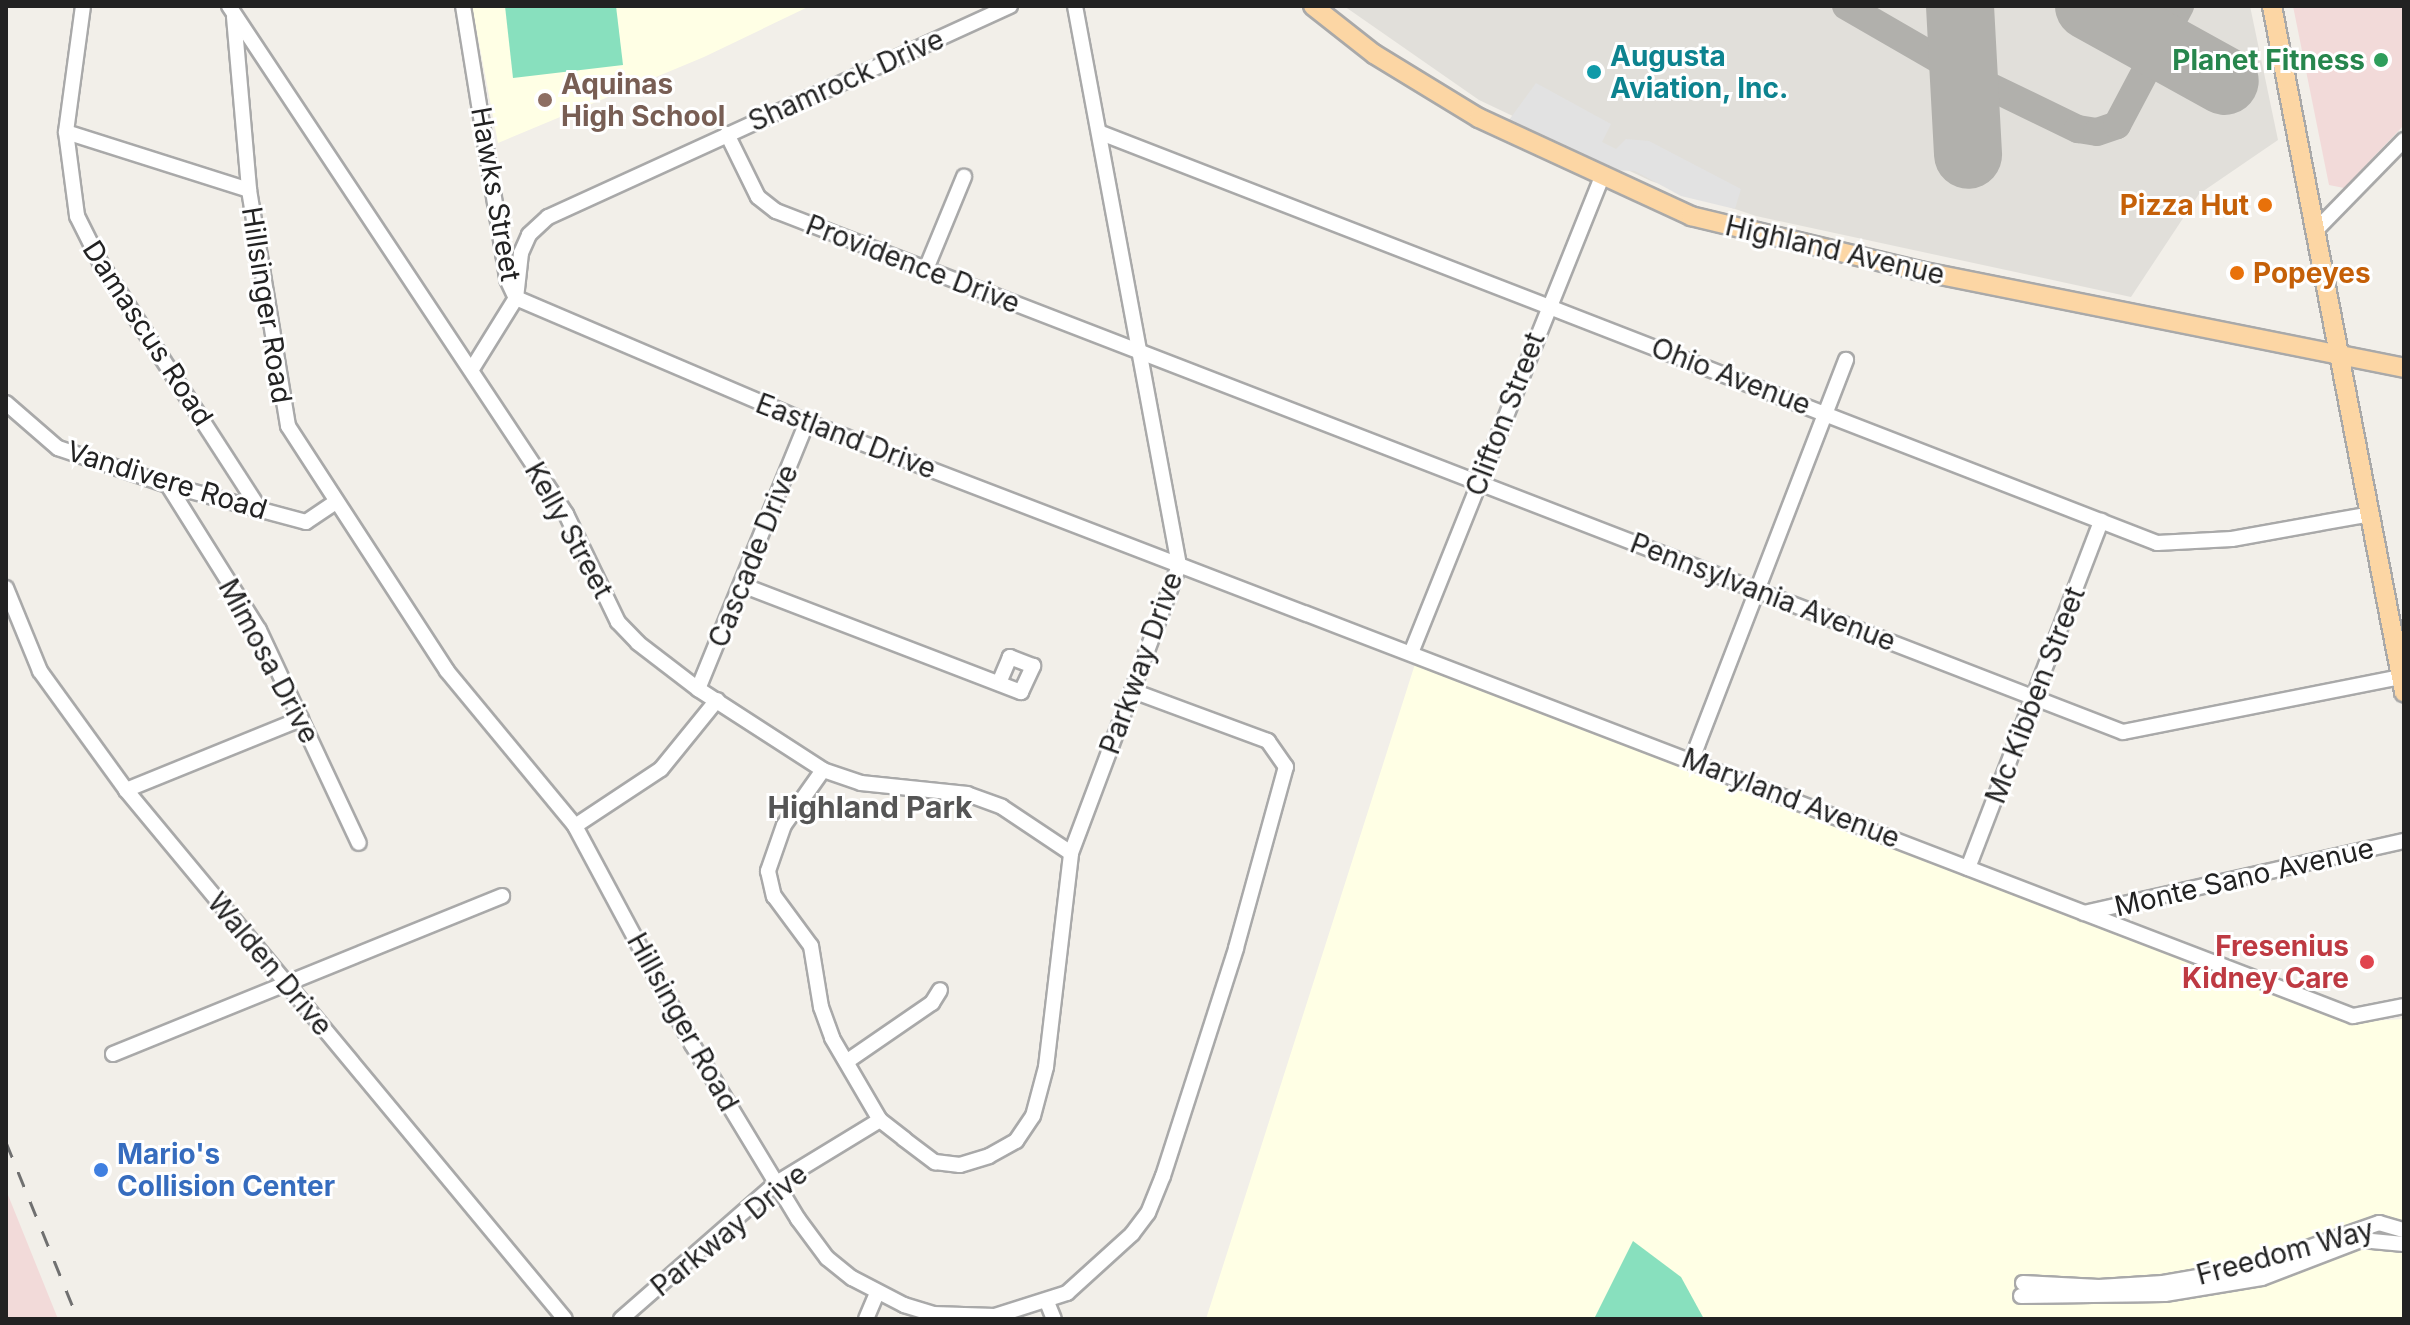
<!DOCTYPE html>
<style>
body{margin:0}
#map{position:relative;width:2410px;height:1325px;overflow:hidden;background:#f2efe9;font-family:Inter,sans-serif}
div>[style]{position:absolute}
.commercial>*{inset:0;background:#f2dad9}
.education>*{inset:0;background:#ffffe5}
.airport>*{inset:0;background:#e1dfda}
.pitch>*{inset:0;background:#88e0be}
.parking>*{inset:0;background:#e2e2e2}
.taxiway>*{height:28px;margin:-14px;padding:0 14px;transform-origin:14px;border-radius:14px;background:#b1b0ac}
.runway>*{height:68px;margin:-34px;padding:0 34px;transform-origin:34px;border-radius:34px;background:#b1b0ac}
.roads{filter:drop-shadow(2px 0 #a9a9a9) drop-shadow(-2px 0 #a9a9a9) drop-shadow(0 2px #a9a9a9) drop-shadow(0 -2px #a9a9a9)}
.minor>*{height:14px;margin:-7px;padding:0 7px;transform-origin:7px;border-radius:7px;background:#fff}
.major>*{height:18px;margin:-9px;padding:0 9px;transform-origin:9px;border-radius:9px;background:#fcd6a4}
.rail>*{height:3px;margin-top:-1.5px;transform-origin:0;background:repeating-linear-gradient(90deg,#707070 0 16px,transparent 0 32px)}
.dots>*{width:22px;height:22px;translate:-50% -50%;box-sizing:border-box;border:4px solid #fff;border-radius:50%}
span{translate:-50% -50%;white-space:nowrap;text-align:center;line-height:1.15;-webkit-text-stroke:6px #fff;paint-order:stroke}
.culture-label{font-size:28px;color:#0d838f;font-weight:700}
.left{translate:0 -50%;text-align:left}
.leisure-label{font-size:28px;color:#27864d;font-weight:700}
.right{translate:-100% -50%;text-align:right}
.street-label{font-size:28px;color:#222}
.education-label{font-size:28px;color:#785e54;font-weight:700}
.food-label{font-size:28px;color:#c56008;font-weight:700}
.health-label{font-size:28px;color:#be3a42;font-weight:700}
.shop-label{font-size:28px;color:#366cbe;font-weight:700}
.neighbourhood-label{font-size:30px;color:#555;font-weight:700}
.frame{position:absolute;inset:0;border:8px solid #222;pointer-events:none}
</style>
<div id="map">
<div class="commercial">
<i style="clip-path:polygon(2293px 6px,2404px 6px,2404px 125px,2344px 188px,2329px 185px)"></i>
<i style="clip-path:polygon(6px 1190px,58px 1319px,6px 1319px)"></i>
</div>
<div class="education">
<i style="clip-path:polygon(472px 6px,810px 6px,704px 57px,498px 143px)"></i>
<i style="clip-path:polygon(1415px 664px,2352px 1022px,2404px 1019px,2404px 1319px,1206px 1319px)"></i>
</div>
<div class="airport">
<i style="clip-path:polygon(1344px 6px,2250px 6px,2278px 140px,2199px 194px,2131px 297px,1756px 216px,1651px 181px,1479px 100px)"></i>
</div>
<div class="pitch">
<i style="clip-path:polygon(505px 6px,616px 6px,623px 65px,513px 78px)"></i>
<i style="clip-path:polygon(1633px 1241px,1681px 1277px,1704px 1319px,1594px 1319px)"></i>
</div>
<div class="parking">
<i style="clip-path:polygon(1536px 83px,1611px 124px,1602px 142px,1616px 149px,1626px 139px,1649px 141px,1741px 189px,1735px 209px,1681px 196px,1635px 171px,1610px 170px,1509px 120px)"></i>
</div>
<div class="taxiway">
<i style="left:1846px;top:6px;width:136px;rotate:30deg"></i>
<i style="left:1964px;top:74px;width:127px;rotate:25.8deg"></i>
<i style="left:2078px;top:129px;width:19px;rotate:9deg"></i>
<i style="left:2097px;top:132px;width:21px;rotate:-19deg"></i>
<i style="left:2117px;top:125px;width:135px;rotate:-62.1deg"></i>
</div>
<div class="runway">
<i style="left:1960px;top:6px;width:149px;rotate:86.9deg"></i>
<i style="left:2089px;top:6px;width:155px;rotate:28.9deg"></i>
</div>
<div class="roads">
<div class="minor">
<i style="left:83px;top:6px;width:127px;rotate:97.7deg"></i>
<i style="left:66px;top:132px;width:85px;rotate:82.5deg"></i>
<i style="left:77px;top:216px;width:54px;rotate:63.4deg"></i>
<i style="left:101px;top:264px;width:289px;rotate:57.1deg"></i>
<i style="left:229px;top:6px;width:610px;rotate:56.44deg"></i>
<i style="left:566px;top:514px;width:120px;rotate:64.3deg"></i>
<i style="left:618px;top:622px;width:29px;rotate:46deg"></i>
<i style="left:638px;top:643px;width:76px;rotate:37.5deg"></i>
<i style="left:698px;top:689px;width:149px;rotate:32.9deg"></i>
<i style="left:823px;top:770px;width:40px;rotate:18.9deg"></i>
<i style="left:861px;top:783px;width:107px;rotate:5.9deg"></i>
<i style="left:967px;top:794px;width:37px;rotate:20deg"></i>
<i style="left:1002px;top:807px;width:83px;rotate:33.7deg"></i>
<i style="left:463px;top:6px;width:277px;rotate:80.8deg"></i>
<i style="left:507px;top:279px;width:21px;rotate:65deg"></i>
<i style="left:516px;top:298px;width:84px;rotate:121.8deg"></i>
<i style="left:1010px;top:6px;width:508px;rotate:155.45deg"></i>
<i style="left:548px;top:217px;width:26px;rotate:137deg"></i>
<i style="left:529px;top:235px;width:20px;rotate:114deg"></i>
<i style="left:521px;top:253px;width:45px;rotate:96.3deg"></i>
<i style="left:516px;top:298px;width:316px;rotate:23.1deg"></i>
<i style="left:807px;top:422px;width:1656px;rotate:21.02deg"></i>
<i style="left:2353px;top:1016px;width:52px;rotate:-11.1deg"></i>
<i style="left:234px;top:17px;width:174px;rotate:85deg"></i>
<i style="left:249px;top:190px;width:239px;rotate:80.6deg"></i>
<i style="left:288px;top:426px;width:292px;rotate:57deg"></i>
<i style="left:447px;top:671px;width:201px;rotate:50.4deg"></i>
<i style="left:575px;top:826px;width:247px;rotate:61.8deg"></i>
<i style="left:692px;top:1044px;width:205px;rotate:58.8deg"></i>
<i style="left:798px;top:1219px;width:49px;rotate:53.4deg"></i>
<i style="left:827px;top:1258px;width:32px;rotate:39deg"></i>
<i style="left:852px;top:1278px;width:59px;rotate:27.4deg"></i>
<i style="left:904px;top:1305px;width:30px;rotate:17deg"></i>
<i style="left:933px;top:1314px;width:62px;rotate:1.8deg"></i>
<i style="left:995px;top:1316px;width:76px;rotate:-17.7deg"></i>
<i style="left:1067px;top:1293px;width:88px;rotate:-42.2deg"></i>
<i style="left:1132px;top:1234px;width:26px;rotate:-53deg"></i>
<i style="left:1148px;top:1213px;width:40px;rotate:-68deg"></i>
<i style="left:1163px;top:1176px;width:239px;rotate:-72.2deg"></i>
<i style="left:1236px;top:948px;width:188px;rotate:-74.6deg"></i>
<i style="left:1286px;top:767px;width:32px;rotate:-125deg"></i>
<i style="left:1268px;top:741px;width:144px;rotate:-159.7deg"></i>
<i style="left:66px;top:132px;width:192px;rotate:17.6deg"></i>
<i style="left:1101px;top:133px;width:1133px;rotate:21.22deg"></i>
<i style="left:2157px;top:543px;width:75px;rotate:-3.1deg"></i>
<i style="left:2232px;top:539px;width:141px;rotate:-10.2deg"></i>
<i style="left:727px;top:134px;width:70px;rotate:63.8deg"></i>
<i style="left:758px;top:197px;width:23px;rotate:38deg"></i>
<i style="left:776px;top:211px;width:1444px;rotate:21.15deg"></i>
<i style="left:2123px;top:732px;width:283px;rotate:-11.2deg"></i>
<i style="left:2316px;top:230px;width:126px;rotate:-45.6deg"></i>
<i style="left:926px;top:269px;width:100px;rotate:-67.6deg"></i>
<i style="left:6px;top:403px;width:69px;rotate:40.9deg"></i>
<i style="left:58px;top:448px;width:116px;rotate:18.6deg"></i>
<i style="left:168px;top:485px;width:143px;rotate:15deg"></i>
<i style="left:306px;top:522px;width:36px;rotate:-34deg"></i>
<i style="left:168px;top:485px;width:171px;rotate:57.9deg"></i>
<i style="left:259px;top:630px;width:235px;rotate:64.9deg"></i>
<i style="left:742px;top:585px;width:299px;rotate:21deg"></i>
<i style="left:1021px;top:692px;width:29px;rotate:-65deg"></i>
<i style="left:1033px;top:666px;width:25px;rotate:-159deg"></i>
<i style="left:1010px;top:657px;width:28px;rotate:113deg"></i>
<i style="left:6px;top:588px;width:90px;rotate:67.7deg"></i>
<i style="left:40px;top:671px;width:147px;rotate:54.1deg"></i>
<i style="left:126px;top:790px;width:687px;rotate:50.31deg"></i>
<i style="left:1411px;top:653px;width:513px;rotate:-68.14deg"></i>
<i style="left:698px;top:689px;width:288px;rotate:-67.8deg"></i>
<i style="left:1692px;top:759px;width:428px;rotate:-68.9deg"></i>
<i style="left:823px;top:770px;width:67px;rotate:125.3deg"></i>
<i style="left:784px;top:825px;width:49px;rotate:109.2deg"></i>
<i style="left:768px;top:871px;width:26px;rotate:77deg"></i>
<i style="left:774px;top:896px;width:62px;rotate:53.5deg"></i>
<i style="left:811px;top:946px;width:62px;rotate:80.7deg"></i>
<i style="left:821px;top:1007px;width:33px;rotate:70deg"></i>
<i style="left:832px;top:1038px;width:95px;rotate:59.7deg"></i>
<i style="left:880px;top:1120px;width:31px;rotate:38deg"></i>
<i style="left:904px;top:1139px;width:39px;rotate:37deg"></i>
<i style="left:935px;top:1162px;width:25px;rotate:7deg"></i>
<i style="left:960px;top:1165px;width:30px;rotate:-17deg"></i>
<i style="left:989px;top:1156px;width:31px;rotate:-29deg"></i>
<i style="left:1016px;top:1141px;width:30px;rotate:-56deg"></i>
<i style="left:1033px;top:1116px;width:51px;rotate:-75.1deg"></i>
<i style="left:1046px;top:1067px;width:215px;rotate:-83.3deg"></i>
<i style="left:1071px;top:853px;width:308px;rotate:-69.4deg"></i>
<i style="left:1179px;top:565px;width:569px;rotate:-100.54deg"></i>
<i style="left:126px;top:790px;width:189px;rotate:-22.1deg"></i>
<i style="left:575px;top:826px;width:103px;rotate:-33.5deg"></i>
<i style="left:661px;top:769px;width:89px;rotate:-50.9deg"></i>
<i style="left:1968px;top:868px;width:372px;rotate:-69deg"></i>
<i style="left:2084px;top:913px;width:328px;rotate:-12.7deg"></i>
<i style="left:113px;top:1054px;width:420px;rotate:-22.1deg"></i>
<i style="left:849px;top:1060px;width:101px;rotate:-34.5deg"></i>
<i style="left:932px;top:1003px;width:15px;rotate:-58deg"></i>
<i style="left:2023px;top:1283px;width:76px;rotate:3deg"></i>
<i style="left:2099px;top:1287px;width:64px;rotate:-3.6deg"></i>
<i style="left:2163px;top:1283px;width:88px;rotate:-9.8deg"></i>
<i style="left:2250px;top:1268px;width:137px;rotate:-19.2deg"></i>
<i style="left:2379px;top:1223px;width:26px;rotate:16deg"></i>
<i style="left:2021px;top:1296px;width:144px;rotate:-0.8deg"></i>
<i style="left:2165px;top:1294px;width:98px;rotate:-9.4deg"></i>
<i style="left:2262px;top:1278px;width:106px;rotate:-21deg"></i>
<i style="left:2361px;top:1240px;width:43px;rotate:5.3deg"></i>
<i style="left:1047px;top:1302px;width:18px;rotate:68deg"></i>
<i style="left:621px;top:1319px;width:205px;rotate:-41.2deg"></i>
<i style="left:775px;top:1184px;width:123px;rotate:-31.4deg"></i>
<i style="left:866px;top:1319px;width:28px;rotate:-67deg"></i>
</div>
<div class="major">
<i style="left:1313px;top:6px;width:78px;rotate:38.2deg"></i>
<i style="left:1374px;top:54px;width:123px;rotate:31.4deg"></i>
<i style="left:1479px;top:118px;width:234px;rotate:24.8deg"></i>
<i style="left:1691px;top:216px;width:236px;rotate:13.5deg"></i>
<i style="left:1920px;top:271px;width:494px;rotate:11.3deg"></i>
<i style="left:2272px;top:6px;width:699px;rotate:79.11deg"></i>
</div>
</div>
<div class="rail">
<i style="left:6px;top:1142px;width:191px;rotate:67.9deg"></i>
</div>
<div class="dots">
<i style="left:2381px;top:60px;background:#2e9e5b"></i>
<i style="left:1594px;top:72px;background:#0f9aa8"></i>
<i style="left:545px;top:100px;background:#8d6e63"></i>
<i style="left:2265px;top:205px;background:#e8710a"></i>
<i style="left:2237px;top:273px;background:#e8710a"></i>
<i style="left:2367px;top:962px;background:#e0444e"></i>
<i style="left:101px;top:1170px;background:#3f7fe0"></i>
</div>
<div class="culture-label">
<span class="left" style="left:1610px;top:72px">Augusta<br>Aviation, Inc.</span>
</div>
<div class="leisure-label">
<span class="right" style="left:2365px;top:60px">Planet Fitness</span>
</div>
<div class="street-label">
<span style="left:846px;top:80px;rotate:-24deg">Shamrock Drive</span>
<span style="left:496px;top:194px;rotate:80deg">Hawks Street</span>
<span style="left:1835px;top:250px;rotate:13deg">Highland Avenue</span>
<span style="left:913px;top:264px;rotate:21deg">Providence Drive</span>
<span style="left:267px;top:305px;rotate:81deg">Hillsinger Road</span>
<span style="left:148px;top:333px;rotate:57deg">Damascus Road</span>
<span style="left:1731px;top:376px;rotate:21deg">Ohio Avenue</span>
<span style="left:1505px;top:414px;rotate:-69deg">Clifton Street</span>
<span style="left:846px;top:436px;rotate:21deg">Eastland Drive</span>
<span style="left:167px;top:480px;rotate:17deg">Vandivere Road</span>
<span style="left:569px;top:530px;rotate:61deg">Kelly Street</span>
<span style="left:753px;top:556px;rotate:-68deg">Cascade Drive</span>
<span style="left:1763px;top:592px;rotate:21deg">Pennsylvania Avenue</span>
<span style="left:269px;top:661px;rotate:62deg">Mimosa Drive</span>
<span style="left:1141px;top:663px;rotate:-70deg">Parkway Drive</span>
<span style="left:2035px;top:695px;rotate:-69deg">Mc Kibben Street</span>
<span style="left:1791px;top:798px;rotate:21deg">Maryland Avenue</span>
<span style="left:2244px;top:877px;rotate:-13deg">Monte Sano Avenue</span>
<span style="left:270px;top:964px;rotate:50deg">Walden Drive</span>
<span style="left:683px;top:1022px;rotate:61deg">Hillsinger Road</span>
<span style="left:729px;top:1230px;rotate:-39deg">Parkway Drive</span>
<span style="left:2285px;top:1252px;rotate:-15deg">Freedom Way</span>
</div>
<div class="education-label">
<span class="left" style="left:561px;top:100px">Aquinas<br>High School</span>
</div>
<div class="food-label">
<span class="right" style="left:2249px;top:205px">Pizza Hut</span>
<span class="left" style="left:2253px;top:273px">Popeyes</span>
</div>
<div class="health-label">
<span class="right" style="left:2349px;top:962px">Fresenius<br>Kidney Care</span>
</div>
<div class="shop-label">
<span class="left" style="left:117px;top:1170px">Mario's<br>Collision Center</span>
</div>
<div class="neighbourhood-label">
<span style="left:870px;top:807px">Highland Park</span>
</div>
<div class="frame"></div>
</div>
